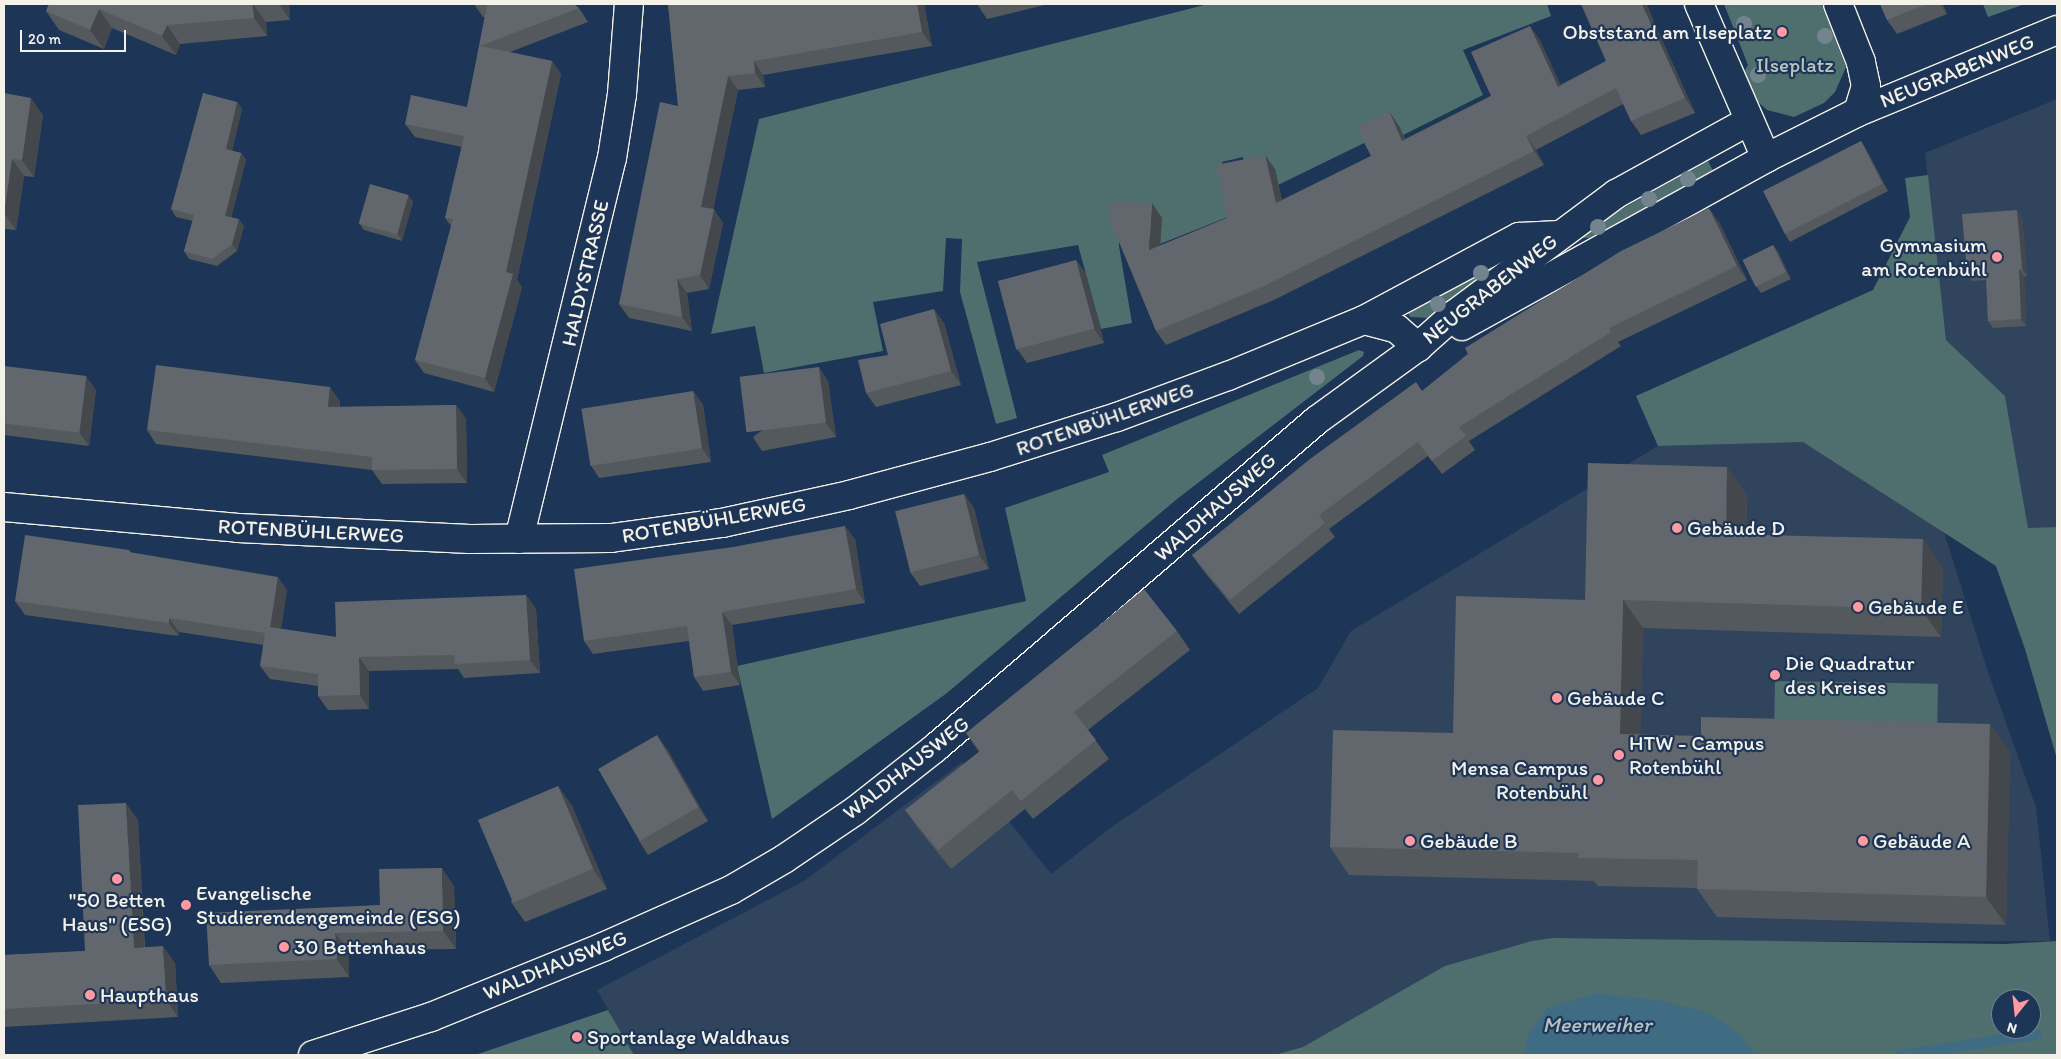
<!DOCTYPE html>
<meta charset="utf-8">
<style>
body{margin:0}
#map{position:relative;width:2061px;height:1059px;overflow:hidden;background:#1d3557;font-family:Itim,sans-serif}
div>[style]{position:absolute}
.built>*{inset:0;background:#31445d}
.green>*{inset:0;background:#4e6f6e;transform-origin:0 0}
.water>*{inset:0;background:#3f6b83}
.stream>*{height:11px;margin:-5.5px;padding:0 5.5px;transform-origin:5.5px;border-radius:5.5px;background:#3f6b83}
.roads{filter:drop-shadow(1px 0 #f4f1e8) drop-shadow(-1px 0 #f4f1e8) drop-shadow(0 1px #f4f1e8) drop-shadow(0 -1px #f4f1e8)}
.street>*{height:28px;margin:-14px;padding:0 14px;transform-origin:14px;border-radius:14px;background:#1d3557}
.secondary>*{height:28px;margin:-14px;padding:0 14px;transform-origin:14px;border-radius:14px;background:#1d3557}
.trees>*{width:16px;height:16px;margin:-8px;border-radius:50%;background:#73848f}
.wall>*{inset:0;background:#53595d}
.shaded-wall>*{inset:0;background:#44484c}
.building>*{inset:0;background:#61676c;transform-origin:0 0}
.dots>*{width:14px;height:14px;translate:-50% -50%;box-sizing:border-box;border:2px solid #1d3557;border-radius:50%}
span{translate:-50% -50%;white-space:nowrap;text-align:center;line-height:1.15;-webkit-text-stroke:4.5px #1d3557;paint-order:stroke}
.poi-label{font-size:21px;color:#f4f1e8}
.right{translate:-100% -50%;text-align:right}
.left{translate:0 -50%;text-align:left}
.park-label{font-size:21px;color:#bac4bd}
.street-label{font-size:21px;color:#f4f1e8}
.water-label{font-size:22px;color:#b5c2c5;font-style:italic}
.frame{position:absolute;inset:0;border:5px solid #f4f1e8;pointer-events:none}
.north{position:absolute;left:1991px;top:989px;width:50px;height:50px;box-sizing:border-box;background:#1d3557;border:1px solid #738091;border-radius:50%;rotate:196deg;font-size:14px;font-weight:700;line-height:20px;text-align:center;color:#f4f1e8}
.north::after{content:'';display:block;margin:auto;width:18px;height:22px;background:#ff9aa2;clip-path:polygon(50% 0,100% 100%,50% 72%,0 100%)}
.scale{position:absolute;left:20px;top:30px;width:106px;height:22px;box-sizing:border-box;border:2px solid #f4f1e8;border-top:0;padding-left:6px;font-size:15px;line-height:18px;white-space:nowrap;color:#f4f1e8;-webkit-text-stroke:4px #1d3557;paint-order:stroke}
</style>
<div id="map">
<div class="built">
<i style="clip-path:polygon(2057px 99px,2057px 527px,2028px 528px,2005px 396px,1946px 340px,1925px 153px)"></i>
<i style="clip-path:polygon(1803px 442px,1943px 529px,1988px 672px,2036px 807px,2050px 941px,1532px 941px,1303px 1047px,1274px 1055px,634px 1055px,597px 990px,804px 881px,962px 762px,1051px 874px,1113px 826px,1318px 688px,1351px 631px,1658px 446px)"></i>
</div>
<div class="green">
<i style="clip-path:polygon(1208px 4px,1547px 4px,1551px 16px,1463px 50px,1483px 95px,1403px 135px,1399px 126px,1278px 185px,1275px 169px,1247px 175px,1243px 157px,1222px 162px,1233px 215px,1160px 244px,1120px 210px,1119px 246px,1132px 323px,1101px 329px,1078px 245px,977px 262px,1017px 418px,996px 424px,960px 292px,962px 239px,946px 238px,943px 291px,873px 302px,883px 351px,764px 373px,755px 326px,711px 334px,759px 119px)"></i>
<i style="clip-path:polygon(1724px 4px,1822px 4px,1846px 67px,1835px 92px,1824px 103px,1794px 117px,1767px 110px,1757px 101px,1743px 74px,1748px 65px)"></i>
<i style="clip-path:polygon(1983px 4px,2025px 4px,1988px 17px)"></i>
<i style="clip-path:polygon(1708px 161px,1714px 173px,1589px 238px,1583px 238px,1585px 231px,1602px 220px)"></i>
<i style="clip-path:polygon(1928px 175px,1946px 340px,2005px 396px,2028px 528px,2057px 527px,2057px 759px,2025px 649px,1996px 566px,1803px 442px,1658px 446px,1636px 396px,1873px 290px,1910px 217px,1905px 178px)"></i>
<i style="clip-path:polygon(1510px 254px,1429px 318px,1410px 317px,1407px 310px)"></i>
<i style="clip-path:polygon(1359px 350px,1364px 352px,1363px 356px,1177px 499px,947px 693px,772px 819px,737px 666px,1026px 601px,1005px 508px,1109px 472px,1102px 455px)"></i>
<i style="left:1775px;top:681px;width:163px;height:61px;rotate:1deg"></i>
<i style="clip-path:polygon(evenodd,1553px 938px,2005px 944px,2057px 941px,2057px 1055px,1274px 1055px,1303px 1047px,1445px 966px,1532px 941px,1553px 938px,2001px 999px,2031px 999px,2031px 1029px,2001px 1029px,2001px 999px)"></i>
<i style="clip-path:polygon(608px 1010px,634px 1055px,475px 1055px)"></i>
</div>
<div class="water">
<i style="clip-path:polygon(1595px 994px,1656px 1000px,1709px 1013px,1739px 1034px,1755px 1055px,1524px 1055px,1528px 1035px,1547px 1008px)"></i>
</div>
<div class="stream">
<i style="left:1901px;top:1055px;width:136px;rotate:-8.9deg"></i>
</div>
<div class="roads">
<div class="street">
<i style="left:1858px;top:112px;width:215px;rotate:-22.4deg"></i>
<i style="left:1364px;top:320px;width:34px;rotate:15deg"></i>
<i style="left:1397px;top:329px;width:28px;rotate:41deg"></i>
<i style="left:4px;top:507px;width:235px;rotate:5.1deg"></i>
<i style="left:238px;top:528px;width:232px;rotate:2.7deg"></i>
<i style="left:470px;top:539px;width:141px;rotate:-0.4deg"></i>
<i style="left:611px;top:538px;width:112px;rotate:-7.7deg"></i>
<i style="left:722px;top:523px;width:130px;rotate:-12.4deg"></i>
<i style="left:849px;top:495px;width:146px;rotate:-15.1deg"></i>
<i style="left:990px;top:457px;width:133px;rotate:-17.5deg"></i>
<i style="left:1117px;top:417px;width:118px;rotate:-20.3deg"></i>
<i style="left:1228px;top:376px;width:147px;rotate:-22.4deg"></i>
<i style="left:1364px;top:320px;width:176px;rotate:-28.2deg"></i>
<i style="left:1519px;top:237px;width:40px;rotate:-2.9deg"></i>
<i style="left:519px;top:539px;width:392px;rotate:-76.3deg"></i>
<i style="left:612px;top:158px;width:65px;rotate:-81.1deg"></i>
<i style="left:622px;top:94px;width:90px;rotate:-85.6deg"></i>
</div>
<div class="secondary">
<i style="left:1699px;top:4px;width:168px;rotate:66.5deg"></i>
<i style="left:1462px;top:326px;width:347px;rotate:-28.9deg"></i>
<i style="left:1766px;top:158px;width:103px;rotate:-26.6deg"></i>
<i style="left:1858px;top:112px;width:27px;rotate:-73deg"></i>
<i style="left:1866px;top:86px;width:25px;rotate:-102deg"></i>
<i style="left:1861px;top:62px;width:62px;rotate:-111.6deg"></i>
<i style="left:313px;top:1055px;width:124px;rotate:-17.9deg"></i>
<i style="left:431px;top:1017px;width:186px;rotate:-22.1deg"></i>
<i style="left:603px;top:947px;width:140px;rotate:-24deg"></i>
<i style="left:731px;top:890px;width:61px;rotate:-30.3deg"></i>
<i style="left:784px;top:859px;width:86px;rotate:-34.1deg"></i>
<i style="left:855px;top:811px;width:102px;rotate:-38.2deg"></i>
<i style="left:935px;top:748px;width:503px;rotate:-40.65deg"></i>
<i style="left:1317px;top:420px;width:125px;rotate:-35.9deg"></i>
<i style="left:1418px;top:347px;width:50px;rotate:-41.7deg"></i>
<i style="left:1455px;top:314px;width:201px;rotate:-36.7deg"></i>
<i style="left:1616px;top:194px;width:152px;rotate:-28.8deg"></i>
</div>
</div>
<div class="trees">
<i style="left:1744px;top:24px"></i>
<i style="left:1825px;top:36px"></i>
<i style="left:1758px;top:75px"></i>
<i style="left:1688px;top:179px"></i>
<i style="left:1649px;top:199px"></i>
<i style="left:1598px;top:227px"></i>
<i style="left:1481px;top:273px"></i>
<i style="left:1438px;top:304px"></i>
<i style="left:1317px;top:377px"></i>
</div>
<div class="wall">
<i style="clip-path:polygon(49px 4px,289px 4px,290px 20px,266px 22px,267px 36px,180px 44px,176px 55px,112px 28px,104px 49px,59px 30px,46px 11px)"></i>
<i style="clip-path:polygon(474px 4px,579px 8px,588px 22px,510px 52px,552px 61px,561px 74px,517px 280px,522px 287px,494px 392px,424px 373px,415px 360px,451px 226px,445px 218px,462px 147px,415px 137px,405px 124px,467px 107px,485px 18px,483px 17px)"></i>
<i style="clip-path:polygon(668px 4px,924px 4px,932px 46px,763px 75px,765px 87px,738px 90px,713px 209px,723px 223px,709px 289px,687px 293px,692px 331px,629px 318px,619px 304px,678px 106px)"></i>
<i style="clip-path:polygon(977px 4px,1049px 4px,987px 19px)"></i>
<i style="clip-path:polygon(1880px 4px,1943px 4px,1947px 14px,1897px 34px,1887px 20px)"></i>
<i style="clip-path:polygon(1657px 29px,1695px 113px,1641px 135px,1631px 121px,1623px 104px,1536px 150px,1544px 165px,1274px 300px,1166px 345px,1156px 331px,1152px 203px,1162px 218px,1160px 246px,1227px 218px,1275px 169px,1282px 200px,1371px 156px,1399px 126px,1405px 139px,1491px 96px,1540px 40px,1560px 85px,1606px 61px)"></i>
<i style="clip-path:polygon(4px 93px,43px 115px,34px 177px,24px 176px,16px 230px,4px 229px)"></i>
<i style="clip-path:polygon(237px 102px,242px 109px,232px 151px,241px 153px,246px 160px,231px 217px,244px 226px,237px 251px,217px 266px,189px 259px,184px 251px,193px 221px,176px 217px,171px 209px)"></i>
<i style="clip-path:polygon(1861px 141px,1866px 149px,1888px 191px,1790px 242px,1785px 234px)"></i>
<i style="clip-path:polygon(408px 195px,413px 202px,402px 241px,364px 230px,359px 223px)"></i>
<i style="clip-path:polygon(2022px 217px,2027px 276px,2024px 277px,2026px 326px,1993px 328px,1988px 321px,1986px 280px,1972px 281px,1967px 274px)"></i>
<i style="clip-path:polygon(1719px 222px,1747px 280px,1618px 342px,1621px 346px,1469px 441px,1475px 450px,1442px 474px,1428px 456px,1329px 529px,1335px 537px,1239px 614px,1202px 569px,1192px 555px,1422px 391px,1468px 354px)"></i>
<i style="clip-path:polygon(1773px 245px,1778px 252px,1791px 279px,1761px 293px,1756px 286px)"></i>
<i style="clip-path:polygon(1076px 260px,1086px 274px,1104px 343px,1027px 363px,1017px 349px)"></i>
<i style="clip-path:polygon(944px 323px,961px 385px,876px 407px,866px 393px,888px 355px)"></i>
<i style="clip-path:polygon(4px 366px,96px 390px,89px 446px,4px 435px)"></i>
<i style="clip-path:polygon(828px 381px,836px 437px,762px 451px,753px 437px)"></i>
<i style="clip-path:polygon(693px 391px,703px 405px,711px 462px,599px 478px,590px 464px)"></i>
<i style="clip-path:polygon(340px 401px,340px 407px,456px 405px,466px 419px,467px 483px,382px 484px,372px 470px,156px 444px,147px 430px)"></i>
<i style="clip-path:polygon(964px 494px,974px 508px,989px 569px,920px 586px,910px 572px)"></i>
<i style="clip-path:polygon(1747px 495px,1746px 534px,1943px 567px,1941px 637px,1643px 628px,1640px 735px,2010px 752px,2006px 925px,1717px 917px,1697px 889px,1697px 888px,1598px 886px,1594px 881px,1349px 875px,1330px 847px,1453px 733px,1585px 600px)"></i>
<i style="clip-path:polygon(855px 539px,865px 603px,732px 625px,740px 685px,703px 691px,694px 677px,689px 641px,593px 654px,584px 641px)"></i>
<i style="clip-path:polygon(129px 550px,132px 553px,287px 590px,281px 629px,336px 637px,526px 595px,536px 609px,540px 673px,464px 678px,458px 669px,369px 671px,369px 709px,328px 710px,318px 696px,318px 686px,270px 679px,260px 666px,264px 645px,179px 632px,178px 636px,25px 615px,15px 601px)"></i>
<i style="clip-path:polygon(1177px 631px,1190px 650px,1088px 730px,1109px 759px,1033px 819px,1025px 809px,951px 869px,918px 828px,905px 810px,979px 752px,966px 733px)"></i>
<i style="clip-path:polygon(667px 749px,708px 821px,648px 855px,639px 841px)"></i>
<i style="clip-path:polygon(558px 786px,572px 806px,607px 889px,525px 922px,511px 902px)"></i>
<i style="clip-path:polygon(138px 820px,145px 947px,175px 963px,178px 1017px,4px 1027px,4px 955px,85px 951px)"></i>
<i style="clip-path:polygon(454px 886px,456px 949px,348px 950px,349px 977px,221px 983px,209px 965px,380px 905px)"></i>
</div>
<div class="shaded-wall">
<i style="clip-path:polygon(253px 4px,266px 22px,267px 36px,254px 18px)"></i>
<i style="clip-path:polygon(279px 4px,289px 4px,290px 20px)"></i>
<i style="clip-path:polygon(917px 4px,924px 4px,932px 46px,922px 32px)"></i>
<i style="clip-path:polygon(1642px 4px,1647px 4px,1657px 29px,1695px 113px,1685px 98px)"></i>
<i style="clip-path:polygon(1940px 4px,1943px 4px,1947px 14px)"></i>
<i style="clip-path:polygon(99px 9px,112px 28px,104px 49px,90px 30px)"></i>
<i style="clip-path:polygon(167px 25px,180px 44px,176px 55px,162px 36px)"></i>
<i style="clip-path:polygon(1530px 26px,1540px 40px,1568px 101px,1558px 87px)"></i>
<i style="clip-path:polygon(552px 61px,561px 74px,517px 280px,522px 287px,494px 392px,485px 378px,506px 272px)"></i>
<i style="clip-path:polygon(754px 61px,763px 75px,765px 87px,755px 73px)"></i>
<i style="clip-path:polygon(728px 76px,738px 90px,711px 221px,701px 207px)"></i>
<i style="clip-path:polygon(31px 98px,43px 115px,34px 177px,22px 160px)"></i>
<i style="clip-path:polygon(237px 102px,242px 109px,231px 156px,226px 149px)"></i>
<i style="clip-path:polygon(1389px 111px,1399px 126px,1412px 155px,1402px 141px)"></i>
<i style="clip-path:polygon(1526px 136px,1536px 150px,1544px 165px,1534px 151px)"></i>
<i style="clip-path:polygon(1861px 141px,1866px 149px,1888px 191px,1883px 184px)"></i>
<i style="clip-path:polygon(241px 153px,246px 160px,230px 223px,225px 216px)"></i>
<i style="clip-path:polygon(1265px 155px,1275px 169px,1286px 218px,1276px 203px)"></i>
<i style="clip-path:polygon(12px 159px,24px 176px,16px 230px,4px 213px)"></i>
<i style="clip-path:polygon(408px 195px,413px 202px,402px 241px,397px 233px)"></i>
<i style="clip-path:polygon(1152px 203px,1162px 218px,1159px 265px,1149px 250px)"></i>
<i style="clip-path:polygon(1709px 208px,1719px 222px,1747px 280px,1737px 266px)"></i>
<i style="clip-path:polygon(714px 209px,723px 223px,709px 289px,700px 275px)"></i>
<i style="clip-path:polygon(2017px 210px,2022px 217px,2027px 276px,2022px 269px)"></i>
<i style="clip-path:polygon(239px 219px,244px 226px,237px 251px,232px 244px)"></i>
<i style="clip-path:polygon(1773px 245px,1778px 252px,1791px 279px,1786px 272px)"></i>
<i style="clip-path:polygon(1076px 260px,1086px 274px,1104px 343px,1094px 329px)"></i>
<i style="clip-path:polygon(2019px 269px,2024px 277px,2026px 326px,2021px 319px)"></i>
<i style="clip-path:polygon(677px 279px,687px 293px,692px 331px,682px 317px)"></i>
<i style="clip-path:polygon(934px 309px,944px 323px,961px 385px,951px 371px)"></i>
<i style="clip-path:polygon(819px 367px,828px 381px,836px 437px,826px 423px)"></i>
<i style="clip-path:polygon(86px 376px,96px 390px,89px 446px,79px 432px)"></i>
<i style="clip-path:polygon(330px 387px,340px 401px,338px 421px,328px 407px)"></i>
<i style="clip-path:polygon(693px 391px,703px 405px,711px 462px,702px 448px)"></i>
<i style="clip-path:polygon(456px 405px,466px 419px,467px 483px,457px 469px)"></i>
<i style="clip-path:polygon(1727px 467px,1747px 495px,1745px 561px,1726px 534px)"></i>
<i style="clip-path:polygon(964px 494px,974px 508px,989px 569px,979px 555px)"></i>
<i style="clip-path:polygon(845px 526px,855px 539px,865px 603px,856px 589px)"></i>
<i style="clip-path:polygon(1923px 539px,1943px 567px,1941px 637px,1921px 609px)"></i>
<i style="clip-path:polygon(278px 577px,287px 590px,279px 641px,270px 627px)"></i>
<i style="clip-path:polygon(526px 595px,536px 609px,540px 673px,530px 660px)"></i>
<i style="clip-path:polygon(1623px 600px,1643px 628px,1639px 762px,1620px 734px)"></i>
<i style="clip-path:polygon(722px 612px,732px 625px,740px 685px,731px 672px)"></i>
<i style="clip-path:polygon(169px 618px,179px 632px,178px 636px,169px 623px)"></i>
<i style="clip-path:polygon(359px 657px,369px 671px,369px 709px,360px 695px)"></i>
<i style="clip-path:polygon(1990px 724px,2010px 752px,2006px 925px,1986px 897px)"></i>
<i style="clip-path:polygon(657px 735px,667px 749px,708px 821px,698px 807px)"></i>
<i style="clip-path:polygon(558px 786px,572px 806px,607px 889px,593px 869px)"></i>
<i style="clip-path:polygon(126px 803px,138px 820px,145px 965px,134px 948px)"></i>
<i style="clip-path:polygon(442px 868px,454px 886px,456px 949px,443px 931px)"></i>
<i style="clip-path:polygon(335px 933px,348px 950px,349px 977px,337px 959px)"></i>
<i style="clip-path:polygon(163px 946px,175px 963px,178px 1017px,166px 1000px)"></i>
</div>
<div class="building">
<i style="clip-path:polygon(49px 4px,252px 4px,254px 18px,167px 25px,162px 36px,99px 9px,90px 30px,46px 11px)"></i>
<i style="clip-path:polygon(474px 4px,574px 4px,579px 8px,480px 46px,552px 61px,506px 272px,513px 274px,485px 378px,415px 360px,453px 219px,445px 218px,464px 136px,405px 124px,411px 95px,467px 107px,487px 5px)"></i>
<i style="clip-path:polygon(668px 4px,917px 4px,922px 32px,754px 61px,755px 73px,728px 76px,701px 207px,714px 209px,700px 275px,677px 279px,682px 317px,619px 304px,660px 102px,678px 106px)"></i>
<i style="clip-path:polygon(1581px 4px,1642px 4px,1685px 98px,1631px 121px,1616px 88px,1526px 136px,1534px 151px,1264px 286px,1156px 331px,1109px 218px,1110px 202px,1152px 203px,1149px 250px,1227px 218px,1216px 165px,1265px 155px,1276px 203px,1371px 156px,1356px 127px,1389px 111px,1402px 141px,1491px 96px,1471px 52px,1530px 26px,1558px 87px,1606px 61px)"></i>
<i style="clip-path:polygon(1880px 4px,1927px 4px,1887px 20px)"></i>
<i style="clip-path:polygon(4px 93px,31px 98px,22px 160px,12px 159px,4px 213px)"></i>
<i style="clip-path:polygon(203px 93px,237px 102px,226px 149px,241px 153px,225px 216px,239px 219px,232px 244px,212px 259px,184px 251px,194px 215px,171px 209px)"></i>
<i style="left:1861px;top:141px;width:48px;height:110px;rotate:63deg"></i>
<i style="left:370px;top:184px;width:40px;height:41px;rotate:16deg"></i>
<i style="clip-path:polygon(1709px 208px,1737px 266px,1609px 328px,1611px 332px,1459px 427px,1466px 436px,1432px 461px,1418px 442px,1319px 515px,1325px 523px,1230px 600px,1192px 555px,1310px 459px,1416px 382px,1422px 391px,1468px 354px,1465px 348px,1621px 251px)"></i>
<i style="clip-path:polygon(2017px 210px,2022px 269px,2019px 269px,2021px 319px,1988px 321px,1986px 272px,1967px 274px,1962px 214px)"></i>
<i style="left:1773px;top:245px;width:30px;height:34px;rotate:64deg"></i>
<i style="left:1076px;top:260px;width:71px;height:81px;rotate:75deg"></i>
<i style="clip-path:polygon(934px 309px,951px 371px,866px 393px,858px 360px,888px 355px,880px 324px)"></i>
<i style="clip-path:polygon(156px 365px,330px 387px,328px 407px,456px 405px,457px 469px,372px 470px,372px 457px,147px 430px)"></i>
<i style="left:4px;top:366px;width:83px;height:57px;rotate:7deg"></i>
<i style="left:819px;top:367px;width:56px;height:80px;rotate:83deg"></i>
<i style="left:693px;top:391px;width:58px;height:113px;rotate:81deg"></i>
<i style="clip-path:polygon(1588px 463px,1727px 467px,1726px 534px,1923px 539px,1921px 609px,1623px 600px,1620px 734px,1701px 736px,1701px 717px,1990px 724px,1986px 897px,1697px 889px,1698px 860px,1578px 858px,1579px 853px,1330px 847px,1333px 730px,1453px 733px,1456px 596px,1585px 600px)"></i>
<i style="left:964px;top:494px;width:63px;height:71px;rotate:76deg"></i>
<i style="clip-path:polygon(845px 526px,856px 589px,722px 612px,731px 672px,694px 677px,687px 626px,584px 641px,574px 569px,733px 547px)"></i>
<i style="clip-path:polygon(25px 535px,129px 550px,129px 552px,278px 577px,270px 627px,336px 637px,335px 602px,526px 595px,530px 660px,455px 664px,454px 655px,359px 657px,360px 695px,318px 696px,318px 674px,260px 666px,265px 633px,169px 618px,169px 623px,15px 601px)"></i>
<i style="clip-path:polygon(1144px 589px,1177px 631px,1074px 712px,1096px 740px,1021px 801px,1012px 790px,938px 850px,905px 810px,980px 751px,966px 733px)"></i>
<i style="left:657px;top:735px;width:83px;height:68px;rotate:60deg"></i>
<i style="left:558px;top:786px;width:90px;height:87px;rotate:67deg"></i>
<i style="clip-path:polygon(126px 803px,134px 948px,163px 946px,166px 1000px,4px 1009px,4px 955px,85px 951px,78px 805px)"></i>
<i style="clip-path:polygon(442px 868px,443px 931px,335px 933px,337px 959px,209px 965px,206px 913px,380px 905px,379px 869px)"></i>
</div>
<div class="dots">
<i style="left:1782px;top:32px;background:#ff9aa2"></i>
<i style="left:1997px;top:257px;background:#ff9aa2"></i>
<i style="left:1677px;top:528px;background:#ff9aa2"></i>
<i style="left:1858px;top:607px;background:#ff9aa2"></i>
<i style="left:1775px;top:675px;background:#ff9aa2"></i>
<i style="left:1557px;top:698px;background:#ff9aa2"></i>
<i style="left:1619px;top:755px;background:#ff9aa2"></i>
<i style="left:1598px;top:780px;background:#ff9aa2"></i>
<i style="left:1410px;top:841px;background:#ff9aa2"></i>
<i style="left:1863px;top:841px;background:#ff9aa2"></i>
<i style="left:117px;top:879px;background:#ff9aa2"></i>
<i style="left:186px;top:905px;background:#ff9aa2"></i>
<i style="left:284px;top:947px;background:#ff9aa2"></i>
<i style="left:90px;top:995px;background:#ff9aa2"></i>
<i style="left:577px;top:1037px;background:#ff9aa2"></i>
</div>
<div class="poi-label">
<span class="right" style="left:1772px;top:32px">Obststand am Ilseplatz</span>
<span class="right" style="left:1987px;top:257px">Gymnasium<br>am Rotenbühl</span>
<span class="left" style="left:1687px;top:528px">Gebäude D</span>
<span class="left" style="left:1868px;top:607px">Gebäude E</span>
<span class="left" style="left:1785px;top:675px">Die Quadratur<br>des Kreises</span>
<span class="left" style="left:1567px;top:698px">Gebäude C</span>
<span class="left" style="left:1629px;top:755px">HTW - Campus<br>Rotenbühl</span>
<span class="right" style="left:1588px;top:780px">Mensa Campus<br>Rotenbühl</span>
<span class="left" style="left:1420px;top:841px">Gebäude B</span>
<span class="left" style="left:1873px;top:841px">Gebäude A</span>
<span class="left" style="left:196px;top:905px">Evangelische<br>Studierendengemeinde (ESG)</span>
<span style="left:117px;top:912px">"50 Betten<br>Haus" (ESG)</span>
<span class="left" style="left:294px;top:947px">30 Bettenhaus</span>
<span class="left" style="left:100px;top:995px">Haupthaus</span>
<span class="left" style="left:587px;top:1037px">Sportanlage Waldhaus</span>
</div>
<div class="park-label">
<span style="left:1795px;top:65px">Ilseplatz</span>
</div>
<div class="street-label">
<span style="left:1957px;top:71px;rotate:-22deg">NEUGRABENWEG</span>
<span style="left:585px;top:273px;rotate:-77deg">HALDYSTRASSE</span>
<span style="left:1490px;top:289px;rotate:-38deg">NEUGRABENWEG</span>
<span style="left:1105px;top:419px;rotate:-19deg">ROTENBÜHLERWEG</span>
<span style="left:1215px;top:507px;rotate:-41deg">WALDHAUSWEG</span>
<span style="left:714px;top:520px;rotate:-10deg">ROTENBÜHLERWEG</span>
<span style="left:311px;top:531px;rotate:3deg">ROTENBÜHLERWEG</span>
<span style="left:906px;top:768px;rotate:-38deg">WALDHAUSWEG</span>
<span style="left:555px;top:965px;rotate:-22deg">WALDHAUSWEG</span>
</div>
<div class="water-label">
<span style="left:1597px;top:1025px">Meerweiher</span>
</div>
<div class="frame"></div>
<div class="north">N</div>
<div class="scale">20 m</div>
</div>
